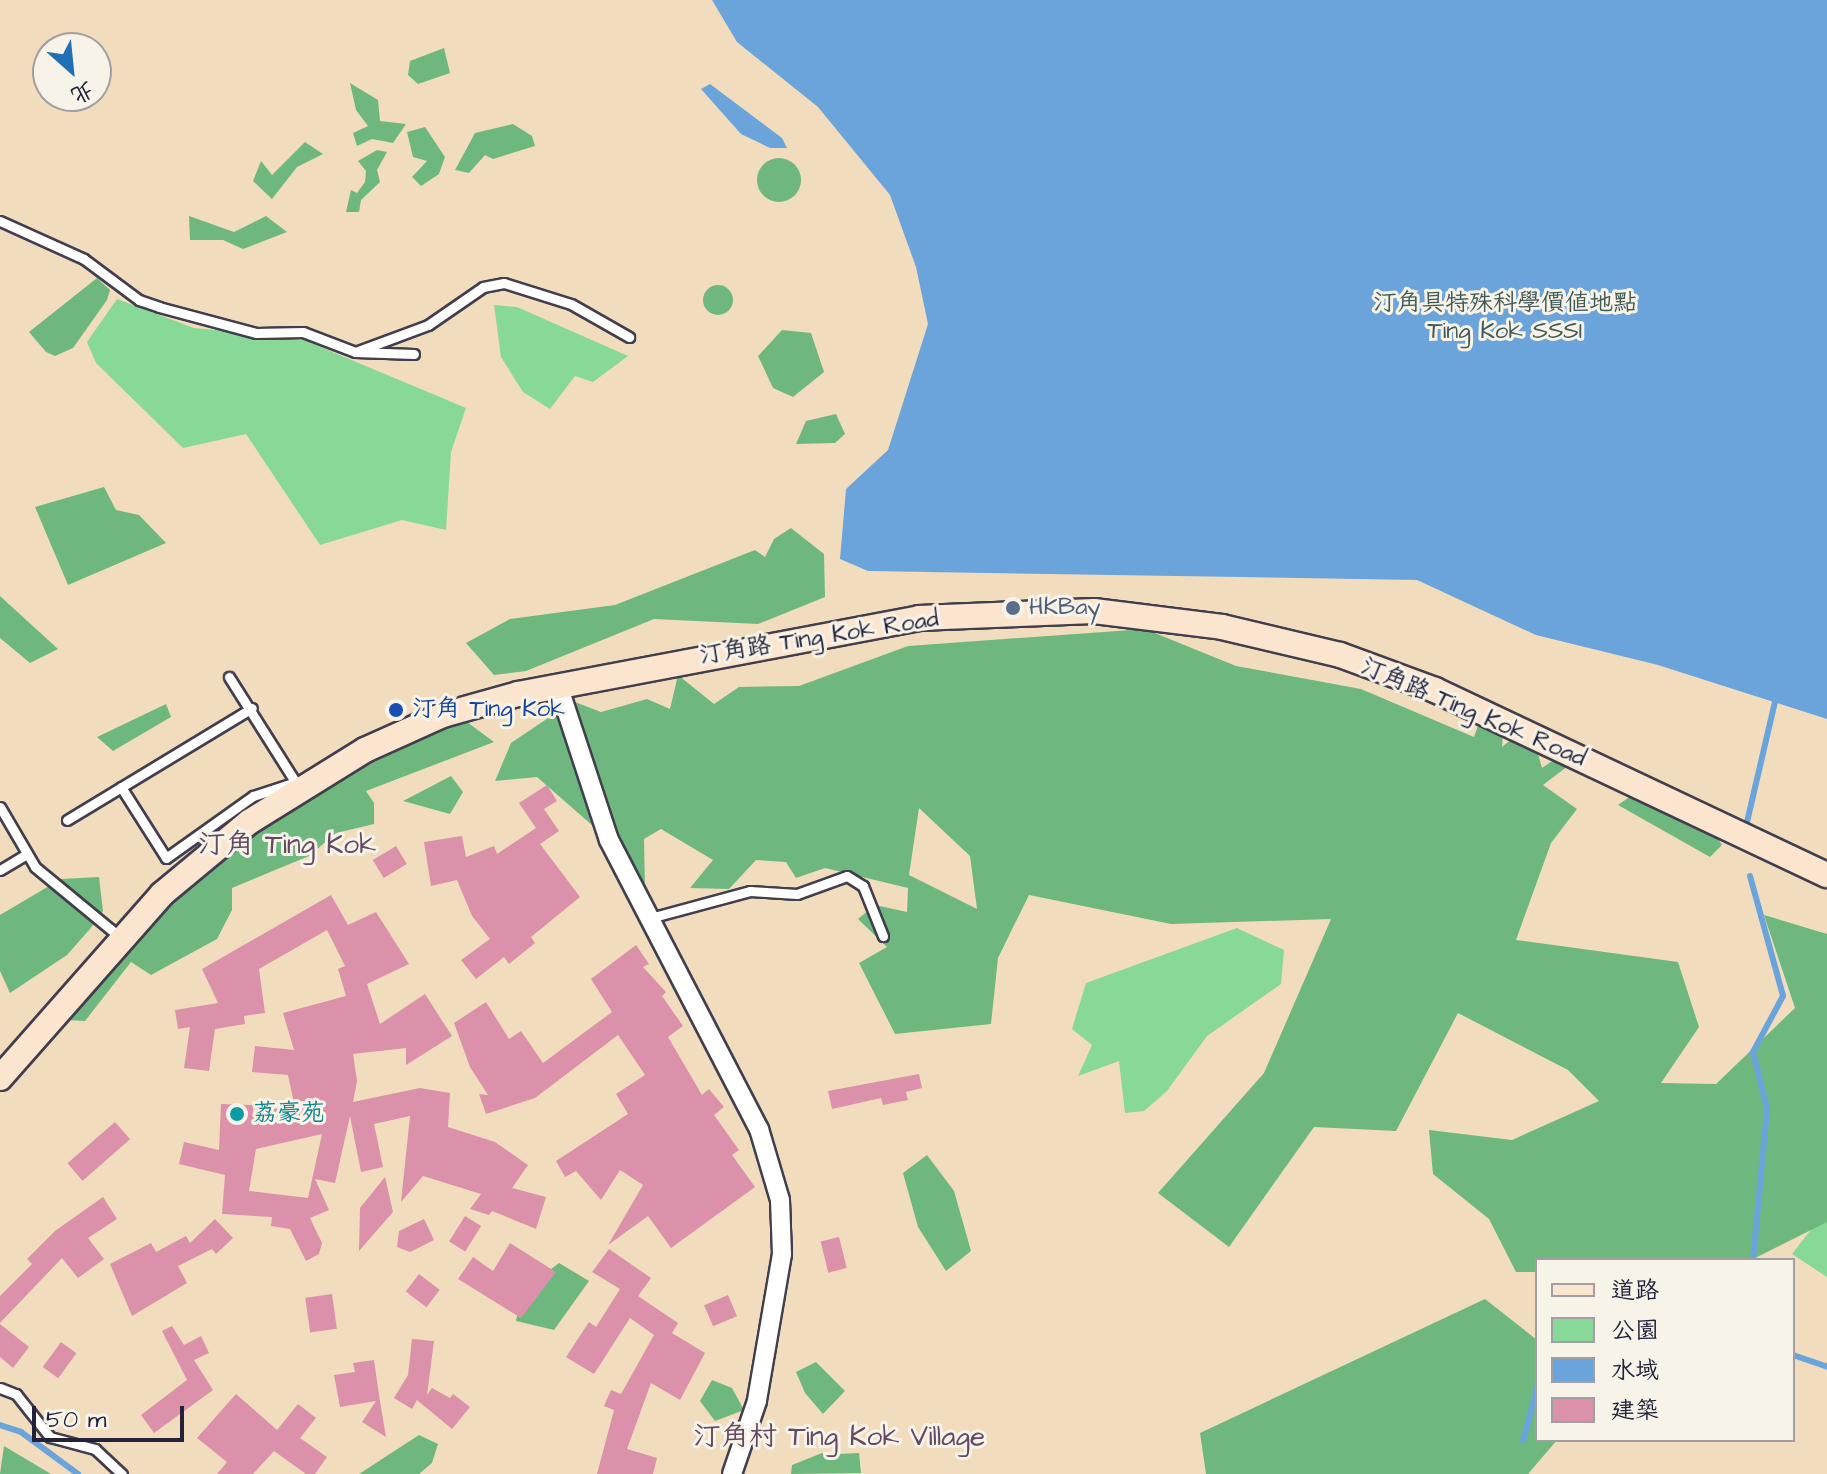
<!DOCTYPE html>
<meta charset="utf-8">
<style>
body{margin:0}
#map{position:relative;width:1827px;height:1474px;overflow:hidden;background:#f1ddbd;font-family:"Architects Daughter","LXGW WenKai TC",sans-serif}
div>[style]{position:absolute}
.green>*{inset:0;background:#88d898}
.forest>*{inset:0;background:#6eb880}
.round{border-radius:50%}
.water>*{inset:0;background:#6aa4da}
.stream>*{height:6px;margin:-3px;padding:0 3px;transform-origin:3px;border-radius:3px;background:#6aa4da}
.building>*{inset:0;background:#db91aa;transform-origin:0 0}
.roads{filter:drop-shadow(2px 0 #413e4e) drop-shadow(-2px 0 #413e4e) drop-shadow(0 2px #413e4e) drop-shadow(0 -2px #413e4e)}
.lane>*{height:9px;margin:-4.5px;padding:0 4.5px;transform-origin:4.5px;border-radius:4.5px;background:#fff}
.street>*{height:18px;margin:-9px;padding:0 9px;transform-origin:9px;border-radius:9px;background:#fff}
.secondary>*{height:24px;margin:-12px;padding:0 12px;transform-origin:12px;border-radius:12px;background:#fbe5cf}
.dots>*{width:22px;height:22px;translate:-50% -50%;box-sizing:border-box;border:4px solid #f7f3e8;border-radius:50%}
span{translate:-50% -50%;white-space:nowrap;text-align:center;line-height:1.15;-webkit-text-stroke:6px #f7f3e8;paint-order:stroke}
.park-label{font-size:24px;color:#415957}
.service-label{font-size:24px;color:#4e5e75}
.left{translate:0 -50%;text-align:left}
.street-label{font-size:24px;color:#22223b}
.transit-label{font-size:24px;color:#164399}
.culture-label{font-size:24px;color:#0d838f}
.quarter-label{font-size:28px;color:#634962}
.legend{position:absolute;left:1535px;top:1258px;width:260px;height:184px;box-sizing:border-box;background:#f7f3e8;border:2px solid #a29fa3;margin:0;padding:10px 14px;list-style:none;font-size:24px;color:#22223b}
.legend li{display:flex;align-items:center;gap:16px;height:40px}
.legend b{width:40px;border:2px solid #a29fa3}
.north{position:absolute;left:32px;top:32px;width:80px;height:80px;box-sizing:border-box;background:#f7f3e8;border:2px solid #a29fa3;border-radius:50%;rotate:153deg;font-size:22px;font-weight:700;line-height:32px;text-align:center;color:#22223b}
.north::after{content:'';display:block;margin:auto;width:28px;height:36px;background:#1f6fb2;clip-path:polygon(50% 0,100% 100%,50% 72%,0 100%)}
.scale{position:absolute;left:32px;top:1406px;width:152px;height:36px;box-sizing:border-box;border:4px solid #22223b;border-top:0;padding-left:10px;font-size:24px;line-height:28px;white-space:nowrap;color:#22223b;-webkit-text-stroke:6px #f7f3e8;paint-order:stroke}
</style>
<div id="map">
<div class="green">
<i style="clip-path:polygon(117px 299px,194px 328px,299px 338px,466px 408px,451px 452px,446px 530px,402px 520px,320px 545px,246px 434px,183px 448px,96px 363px,87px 342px)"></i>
<i style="clip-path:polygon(494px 305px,517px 307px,628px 356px,593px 382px,575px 376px,550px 409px,523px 392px,501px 357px)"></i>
<i style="clip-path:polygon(1237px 928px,1284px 950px,1281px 984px,1207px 1036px,1167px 1091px,1144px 1111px,1125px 1113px,1119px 1061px,1078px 1076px,1092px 1045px,1072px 1029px,1086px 983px)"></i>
<i style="clip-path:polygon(1827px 1209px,1827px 1277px,1792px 1254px)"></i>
</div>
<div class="forest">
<i style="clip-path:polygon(444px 48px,450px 73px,418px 84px,408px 75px,410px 61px)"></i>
<i style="clip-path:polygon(350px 83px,378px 100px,380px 121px,406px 124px,393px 143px,372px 139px,357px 146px,353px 133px,368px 126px,356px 110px)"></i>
<i style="clip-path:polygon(513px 124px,532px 136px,535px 146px,493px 159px,485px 155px,469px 173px,455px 170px,475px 133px)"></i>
<i style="clip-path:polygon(425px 127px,445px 157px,439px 174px,421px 186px,412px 177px,427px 161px,413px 157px,407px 132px)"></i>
<i style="clip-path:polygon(305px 142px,323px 154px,297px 167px,272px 199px,253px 181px,261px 161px,272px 175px)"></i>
<i style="clip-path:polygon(377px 150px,387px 152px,377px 170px,380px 182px,361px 200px,359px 212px,346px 212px,351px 190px,357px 193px,365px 182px,366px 171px,358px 161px)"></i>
<i class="round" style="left:757px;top:158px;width:44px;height:44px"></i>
<i style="clip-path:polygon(189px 216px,234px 232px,266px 216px,287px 232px,243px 249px,223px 240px,190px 240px)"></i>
<i style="clip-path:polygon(97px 278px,110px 290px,107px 300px,73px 348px,55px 356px,46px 352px,29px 332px)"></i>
<i class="round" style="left:703px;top:285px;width:30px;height:30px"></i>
<i style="clip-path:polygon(782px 330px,811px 333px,824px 372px,793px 397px,773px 388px,758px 356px)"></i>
<i style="clip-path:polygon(836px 414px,845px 434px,835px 443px,796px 444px,806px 421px)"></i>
<i style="clip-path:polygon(104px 487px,116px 510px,139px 515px,166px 543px,68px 585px,35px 507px)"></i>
<i style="clip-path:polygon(791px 528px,824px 554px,825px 597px,758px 624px,654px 619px,526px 671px,494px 675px,466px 643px,510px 619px,615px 605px,755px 550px,765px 557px,774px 539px)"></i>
<i style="clip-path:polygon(0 596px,58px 649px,30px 663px,0 638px)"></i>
<i style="clip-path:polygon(evenodd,1145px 629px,1236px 666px,1361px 689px,1474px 737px,1480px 720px,1503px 733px,1502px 747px,1514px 737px,1537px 750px,1542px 768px,1558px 757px,1568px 766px,1543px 785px,1577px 809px,1551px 843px,1516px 940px,1678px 962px,1699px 1027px,1661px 1083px,1716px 1084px,1795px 1008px,1764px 915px,1827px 934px,1827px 1222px,1751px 1260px,1537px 1260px,1537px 1272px,1516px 1272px,1489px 1219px,1433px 1174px,1429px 1130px,1512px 1140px,1599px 1101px,1568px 1070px,1458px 1013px,1396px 1131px,1314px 1127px,1229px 1247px,1158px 1193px,1264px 1073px,1331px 919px,1171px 924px,1029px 895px,998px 958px,991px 1024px,895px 1034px,859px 963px,887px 947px,858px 919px,875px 905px,907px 912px,908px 888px,825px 868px,796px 878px,786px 862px,756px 860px,729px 889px,690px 888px,713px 860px,661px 829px,644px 839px,645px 889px,633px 903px,593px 826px,537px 777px,495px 781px,511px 743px,551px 716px,575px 702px,601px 712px,647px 699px,670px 709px,678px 675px,714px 704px,739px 687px,799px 686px,908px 646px,1145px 629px,919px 808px,970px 856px,977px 909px,909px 875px,919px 808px)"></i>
<i style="clip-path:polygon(166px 704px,171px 717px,113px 751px,97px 737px)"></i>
<i style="clip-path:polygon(463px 719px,494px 742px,366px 791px,374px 803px,374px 824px,336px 833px,309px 856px,232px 888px,232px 910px,217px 939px,151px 975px,131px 962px,85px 1021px,66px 1020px,201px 864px,217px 864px,304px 796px)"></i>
<i style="clip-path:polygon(451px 776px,463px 792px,450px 814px,403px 801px)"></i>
<i style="clip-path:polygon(1635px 793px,1666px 814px,1713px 831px,1722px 845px,1710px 857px,1618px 805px)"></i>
<i style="clip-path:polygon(99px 877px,103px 911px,90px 929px,67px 955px,10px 993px,0 971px,0 915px,61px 879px)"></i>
<i style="clip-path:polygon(927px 1155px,954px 1191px,971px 1251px,946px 1271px,918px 1227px,903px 1173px)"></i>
<i style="clip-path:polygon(559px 1263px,589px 1281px,554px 1330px,516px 1321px,522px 1291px)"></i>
<i style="clip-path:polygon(1485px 1299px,1537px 1340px,1537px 1440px,1557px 1440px,1528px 1474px,1206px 1474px,1200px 1433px)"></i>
<i style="clip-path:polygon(816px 1362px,845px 1391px,823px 1414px,805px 1393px,796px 1372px)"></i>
<i style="clip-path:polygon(712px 1380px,732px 1388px,744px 1410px,715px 1421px,700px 1401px)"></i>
<i style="clip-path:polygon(419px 1435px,438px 1444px,432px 1463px,419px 1474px,359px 1474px)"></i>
<i style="clip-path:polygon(4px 1446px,51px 1474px,0 1474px)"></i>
<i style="clip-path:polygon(822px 1453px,832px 1460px,838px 1454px,859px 1453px,861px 1473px,791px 1474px,792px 1465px)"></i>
</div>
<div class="water">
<i style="clip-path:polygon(712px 0,1827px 0,1827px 719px,1658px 665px,1536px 635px,1417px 580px,868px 571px,840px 559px,846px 489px,888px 450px,928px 324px,916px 267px,890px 195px,818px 107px,737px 42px)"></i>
<i style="clip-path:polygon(710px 84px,782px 138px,787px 148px,770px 148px,741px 134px,701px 89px)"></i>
</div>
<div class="stream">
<i style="left:1747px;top:822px;width:128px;rotate:-76.9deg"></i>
<i style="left:1750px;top:876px;width:124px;rotate:74.6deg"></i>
<i style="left:1783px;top:996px;width:64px;rotate:118.2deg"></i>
<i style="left:1753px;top:1052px;width:59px;rotate:76.2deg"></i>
<i style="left:1767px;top:1109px;width:152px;rotate:95.3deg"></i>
<i style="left:1793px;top:1355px;width:36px;rotate:19deg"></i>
<i style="left:0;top:1425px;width:22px;rotate:18deg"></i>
<i style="left:21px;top:1432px;width:71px;rotate:36.4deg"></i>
<i style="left:1523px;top:1441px;width:55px;rotate:-75.2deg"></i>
</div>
<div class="building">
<i style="clip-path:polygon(547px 785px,557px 801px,544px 809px,559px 831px,540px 844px,580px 897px,531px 937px,535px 943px,509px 964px,504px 957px,476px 979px,461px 960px,490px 939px,472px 916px,457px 880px,431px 886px,424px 842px,462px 836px,466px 857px,494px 846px,497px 854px,536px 828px,519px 803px)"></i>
<i style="left:396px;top:846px;width:21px;height:27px;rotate:59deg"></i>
<i style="clip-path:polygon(evenodd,331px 895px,348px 925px,376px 912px,409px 964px,367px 984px,380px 1024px,425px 994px,452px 1036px,406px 1065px,406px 1048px,353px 1054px,357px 1081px,353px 1102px,420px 1088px,450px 1093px,448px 1127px,495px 1142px,528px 1165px,512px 1188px,546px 1197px,536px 1229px,492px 1211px,489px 1215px,470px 1209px,481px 1194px,423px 1176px,401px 1202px,410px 1116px,374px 1124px,383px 1167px,361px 1172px,350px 1116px,335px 1183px,315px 1179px,329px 1210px,310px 1218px,322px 1243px,319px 1254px,306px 1261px,290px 1229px,271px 1226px,272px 1217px,222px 1214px,225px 1175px,179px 1164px,184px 1142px,219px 1150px,221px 1104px,253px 1105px,253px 1116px,294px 1103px,288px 1075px,252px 1072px,255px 1046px,294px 1050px,283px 1013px,346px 996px,338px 969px,345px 966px,327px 930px,259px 969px,265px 1013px,244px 1016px,245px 1024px,215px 1029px,209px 1071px,184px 1068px,190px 1027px,178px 1029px,175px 1010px,218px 1003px,202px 969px,331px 895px,322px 1134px,308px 1198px,249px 1191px,256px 1149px,322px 1134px)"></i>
<i style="clip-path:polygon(636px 945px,649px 964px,643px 967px,666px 992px,662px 996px,683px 1026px,668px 1037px,702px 1095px,709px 1089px,724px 1107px,714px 1115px,739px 1150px,732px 1155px,755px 1187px,671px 1248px,648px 1216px,608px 1245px,643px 1185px,620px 1170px,601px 1200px,576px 1171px,565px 1177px,556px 1161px,628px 1114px,616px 1094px,645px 1075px,618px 1035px,535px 1098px,486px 1114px,479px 1094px,488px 1095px,470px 1067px,454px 1023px,486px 1002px,509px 1039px,521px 1031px,543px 1063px,612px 1012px,591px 979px)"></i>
<i style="clip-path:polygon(919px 1074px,922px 1088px,906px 1092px,908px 1100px,883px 1105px,881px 1098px,832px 1109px,828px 1091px)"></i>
<i style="left:115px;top:1122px;width:23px;height:63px;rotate:49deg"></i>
<i style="clip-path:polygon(385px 1177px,393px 1212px,359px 1251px,360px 1208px)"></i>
<i style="clip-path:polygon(103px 1197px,117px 1219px,88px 1238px,104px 1259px,78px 1278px,62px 1258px,0 1323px,0 1296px,32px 1264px,27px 1259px,55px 1231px)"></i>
<i style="left:465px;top:1216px;width:19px;height:30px;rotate:32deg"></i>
<i style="clip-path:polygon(215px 1219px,233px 1238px,216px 1254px,212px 1249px,178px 1266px,187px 1283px,132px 1316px,110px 1264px,151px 1243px,156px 1252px,186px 1236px,190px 1243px)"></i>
<i style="clip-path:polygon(424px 1219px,434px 1240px,410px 1252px,397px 1247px,399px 1231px)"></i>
<i style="left:839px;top:1237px;width:32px;height:19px;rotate:76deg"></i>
<i style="clip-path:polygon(510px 1243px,556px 1272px,521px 1318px,458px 1279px,473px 1257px,493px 1271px)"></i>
<i style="clip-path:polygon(609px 1249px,651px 1278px,638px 1296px,678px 1323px,672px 1333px,705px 1353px,680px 1400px,651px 1383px,627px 1449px,657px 1458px,653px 1474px,597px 1474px,614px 1410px,604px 1406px,611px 1390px,621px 1394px,654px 1335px,630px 1318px,594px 1374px,566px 1357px,589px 1322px,596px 1327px,620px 1289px,592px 1272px)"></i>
<i style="left:419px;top:1274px;width:26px;height:22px;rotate:37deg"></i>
<i style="left:332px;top:1294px;width:35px;height:27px;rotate:82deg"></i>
<i style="left:728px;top:1295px;width:23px;height:26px;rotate:67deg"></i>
<i style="clip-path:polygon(0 1324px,29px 1347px,13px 1368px,0 1357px)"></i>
<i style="clip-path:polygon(172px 1326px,184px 1345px,201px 1336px,209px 1353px,194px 1360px,213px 1390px,154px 1433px,141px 1415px,187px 1380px,162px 1331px)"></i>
<i style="clip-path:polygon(412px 1339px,434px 1341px,427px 1395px,432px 1388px,450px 1398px,453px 1394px,470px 1407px,452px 1429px,417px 1400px,412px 1409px,394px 1398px,408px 1375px)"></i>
<i style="left:61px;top:1342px;width:19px;height:31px;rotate:36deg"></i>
<i style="clip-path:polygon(374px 1360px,379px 1395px,386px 1437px,362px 1422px,376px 1401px,340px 1407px,334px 1375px,355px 1372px,353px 1363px)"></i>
<i style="clip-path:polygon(236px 1394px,277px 1430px,298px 1404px,316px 1418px,300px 1438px,327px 1457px,315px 1474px,306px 1474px,274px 1451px,253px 1474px,217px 1474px,227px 1462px,197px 1438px)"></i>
</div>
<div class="roads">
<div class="lane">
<i style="left:0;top:221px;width:92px;rotate:24.3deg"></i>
<i style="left:84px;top:259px;width:69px;rotate:36.7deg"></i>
<i style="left:139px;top:300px;width:21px;rotate:19deg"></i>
<i style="left:159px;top:307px;width:100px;rotate:15deg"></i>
<i style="left:256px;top:333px;width:47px;rotate:-1.2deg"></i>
<i style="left:303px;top:332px;width:56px;rotate:21deg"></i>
<i style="left:355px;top:352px;width:59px;rotate:1.9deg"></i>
<i style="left:358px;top:351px;width:75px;rotate:-20.4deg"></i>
<i style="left:428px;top:325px;width:67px;rotate:-34.6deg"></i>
<i style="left:483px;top:287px;width:21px;rotate:-11deg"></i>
<i style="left:504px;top:283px;width:70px;rotate:17.4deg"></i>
<i style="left:571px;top:304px;width:67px;rotate:29.6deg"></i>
<i style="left:229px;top:677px;width:129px;rotate:57.7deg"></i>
<i style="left:121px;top:787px;width:84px;rotate:57.6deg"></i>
<i style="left:166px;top:858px;width:107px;rotate:-35.5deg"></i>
<i style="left:253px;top:796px;width:45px;rotate:-18deg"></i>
<i style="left:0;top:807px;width:69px;rotate:59.7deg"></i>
<i style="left:35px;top:867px;width:110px;rotate:39.5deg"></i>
<i style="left:67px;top:820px;width:216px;rotate:-31.2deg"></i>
<i style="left:0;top:870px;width:31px;rotate:-31deg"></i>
<i style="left:650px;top:918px;width:104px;rotate:-15.1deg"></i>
<i style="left:750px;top:891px;width:47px;rotate:3.7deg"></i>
<i style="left:797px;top:894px;width:53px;rotate:-19.8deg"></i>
<i style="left:847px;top:876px;width:19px;rotate:32deg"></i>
<i style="left:863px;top:886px;width:54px;rotate:68.2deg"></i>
<i style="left:0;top:1388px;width:17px;rotate:21deg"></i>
<i style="left:16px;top:1394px;width:55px;rotate:51.7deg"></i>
<i style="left:50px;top:1437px;width:47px;rotate:14.9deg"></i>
<i style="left:95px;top:1449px;width:37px;rotate:43deg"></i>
</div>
<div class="street">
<i style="left:558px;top:685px;width:163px;rotate:71.8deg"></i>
<i style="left:609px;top:840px;width:326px;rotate:62.6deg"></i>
<i style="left:759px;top:1129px;width:74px;rotate:73.5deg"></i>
<i style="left:780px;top:1200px;width:54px;rotate:87.9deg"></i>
<i style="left:782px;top:1254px;width:149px;rotate:99.7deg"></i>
<i style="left:757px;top:1401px;width:77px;rotate:108.9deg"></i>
</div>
<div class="secondary">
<i style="left:0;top:1078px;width:245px;rotate:-48.6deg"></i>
<i style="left:162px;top:894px;width:113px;rotate:-39.6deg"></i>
<i style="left:249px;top:822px;width:137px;rotate:-31.8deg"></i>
<i style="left:365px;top:750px;width:85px;rotate:-24.2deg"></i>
<i style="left:443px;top:715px;width:78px;rotate:-15.6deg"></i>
<i style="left:518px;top:694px;width:408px;rotate:-10.7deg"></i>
<i style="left:919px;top:618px;width:175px;rotate:-2.3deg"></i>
<i style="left:1094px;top:611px;width:129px;rotate:7.1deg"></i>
<i style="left:1222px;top:627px;width:121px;rotate:13.3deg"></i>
<i style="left:1340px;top:655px;width:101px;rotate:20.2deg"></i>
<i style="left:1435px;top:690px;width:433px;rotate:25.3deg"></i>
</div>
</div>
<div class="dots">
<i style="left:1013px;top:608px;background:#5c6f8a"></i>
<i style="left:396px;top:710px;background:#1a4fb4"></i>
<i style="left:237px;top:1114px;background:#0f9aa8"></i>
</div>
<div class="park-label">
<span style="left:1505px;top:318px">汀角具特殊科學價值地點<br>Ting Kok SSSI</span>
</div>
<div class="service-label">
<span class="left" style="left:1029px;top:608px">HKBay</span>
</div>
<div class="street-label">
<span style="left:819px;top:638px;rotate:-9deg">汀角路 Ting Kok Road</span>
<span style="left:1473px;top:713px;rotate:23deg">汀角路 Ting Kok Road</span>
</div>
<div class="transit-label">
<span class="left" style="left:412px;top:710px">汀角 Ting Kok</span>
</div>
<div class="culture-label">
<span class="left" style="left:253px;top:1114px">荔豪苑</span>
</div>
<div class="quarter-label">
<span style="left:287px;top:845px">汀角 Ting Kok</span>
<span style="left:839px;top:1437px">汀角村 Ting Kok Village</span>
</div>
<ul class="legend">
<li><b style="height:10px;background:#fbe5cf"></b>道路</li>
<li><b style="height:22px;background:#88d898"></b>公園</li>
<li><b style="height:22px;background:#6aa4da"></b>水域</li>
<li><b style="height:22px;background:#db91aa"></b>建築</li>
</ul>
<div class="north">北</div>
<div class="scale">50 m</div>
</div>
